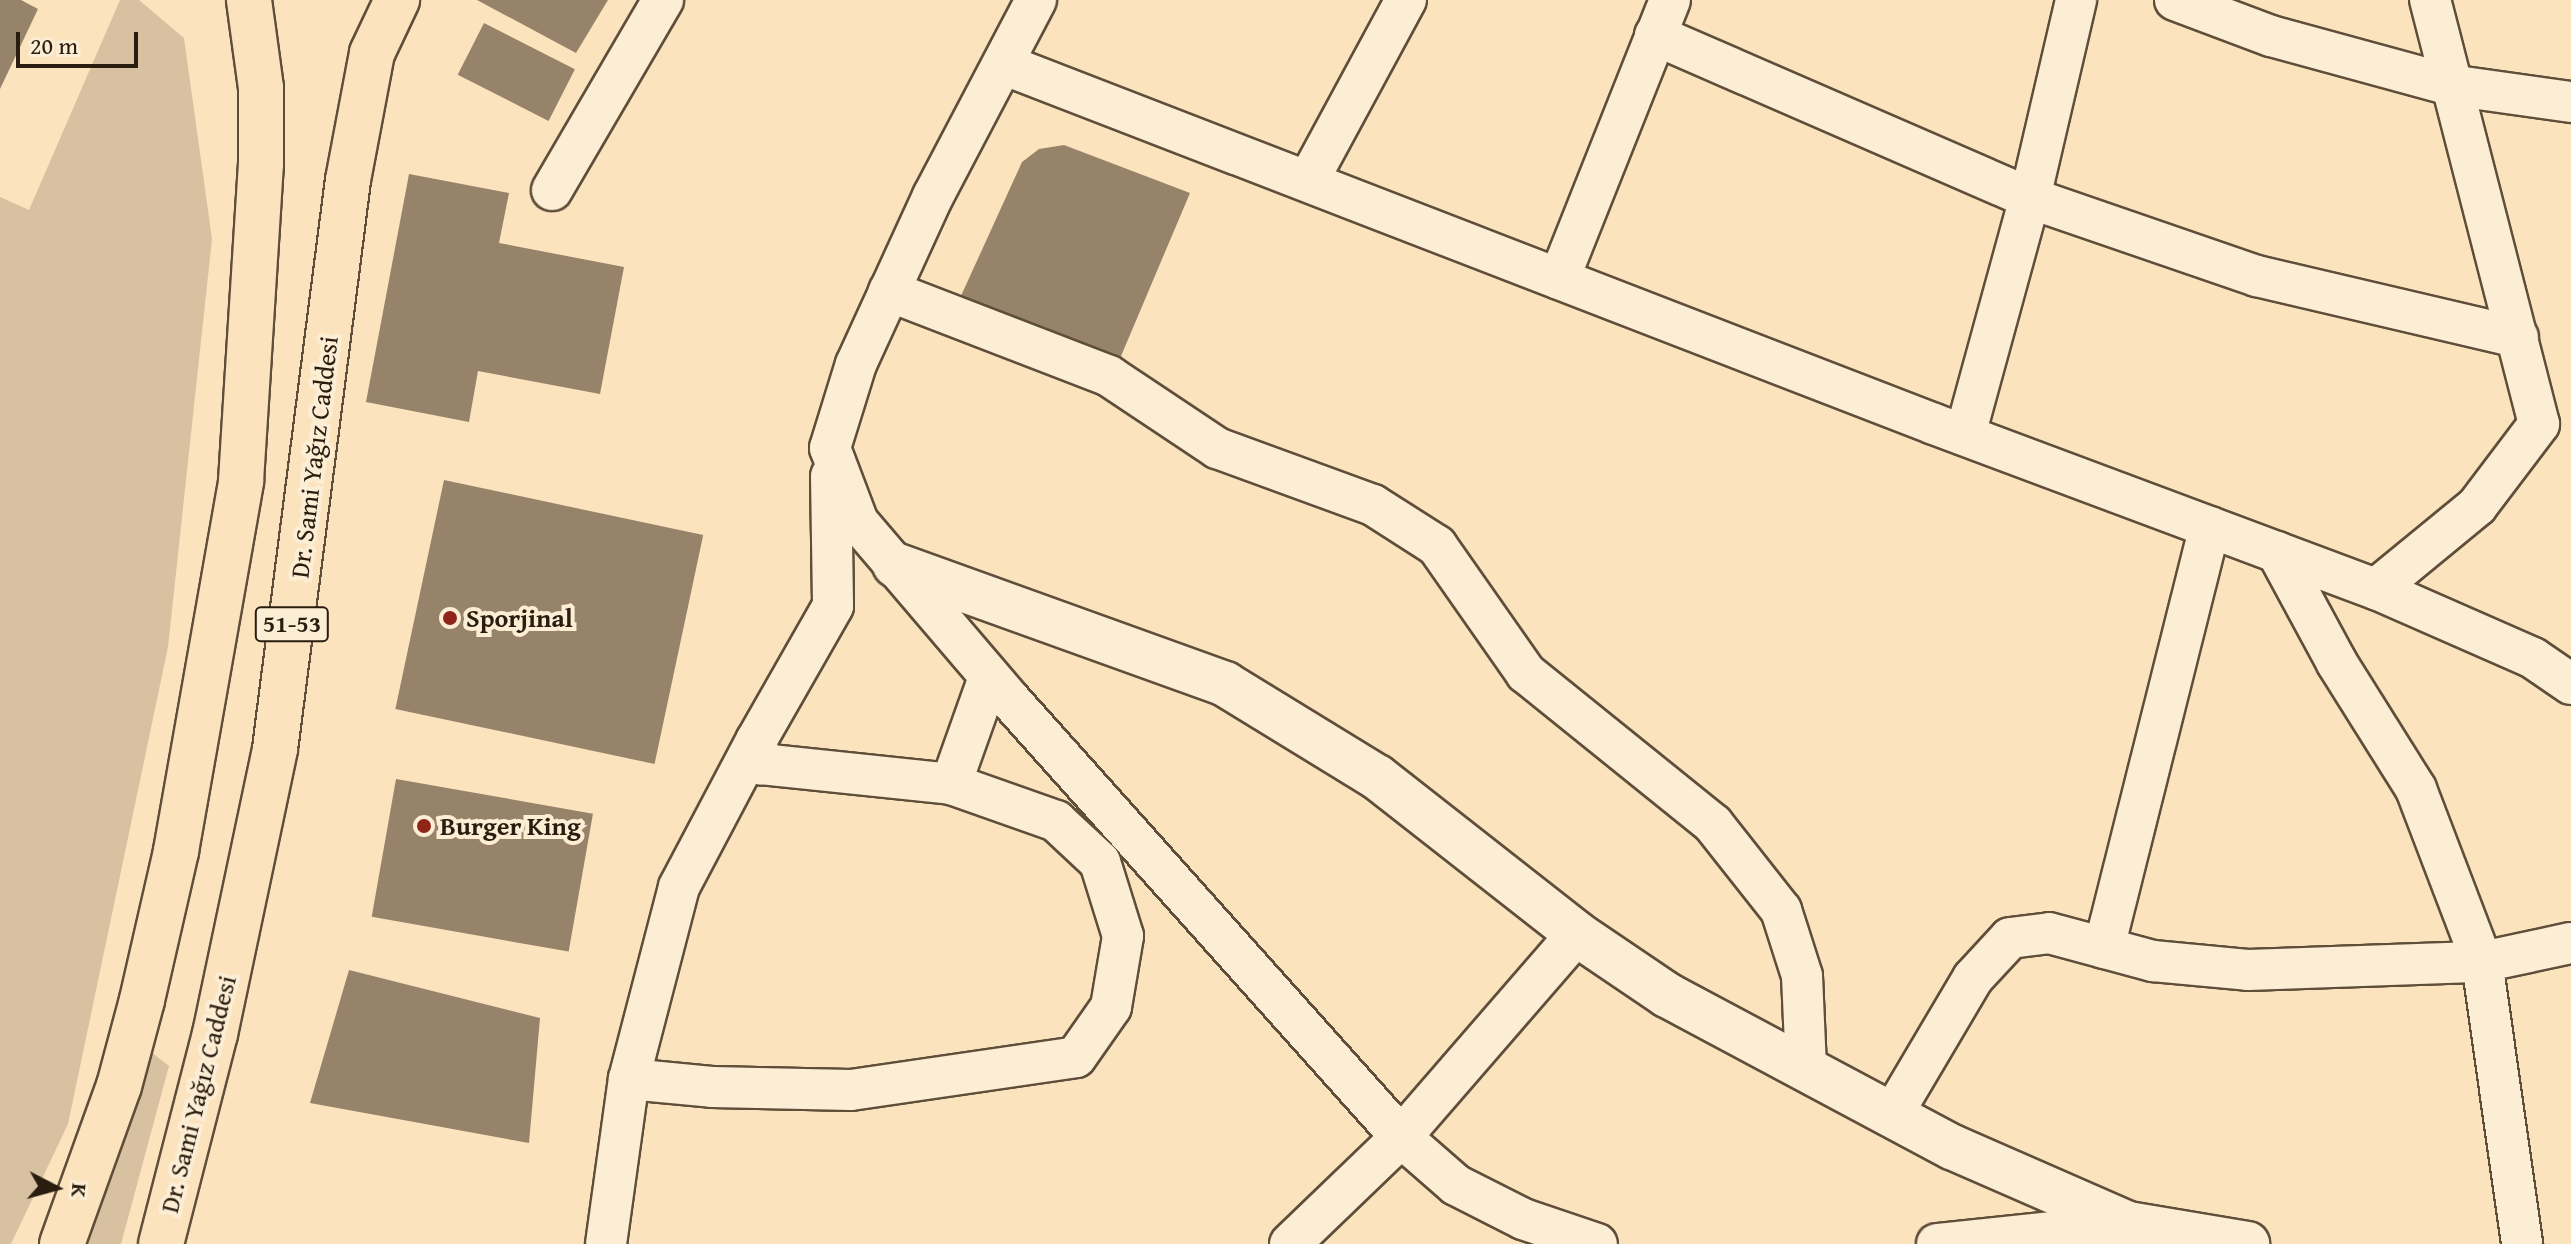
<!DOCTYPE html>
<meta charset="utf-8">
<style>
body{margin:0}
#map{position:relative;width:2571px;height:1244px;overflow:hidden;background:#fbe3be;font-family:"Gentium Book Plus",serif}
div>[style]{position:absolute}
.green>*{inset:0;background:#d7c1a0}
.building>*{inset:0;background:#97836a;transform-origin:0 0}
.roads{filter:drop-shadow(2px 0 #5e4e3a) drop-shadow(-2px 0 #5e4e3a) drop-shadow(0 2px #5e4e3a) drop-shadow(0 -2px #5e4e3a)}
.minor>*{height:40px;margin:-20px;padding:0 20px;transform-origin:20px;border-radius:20px;background:#fcedd5}
.tertiary>*{height:44px;margin:-22px;padding:0 22px;transform-origin:22px;border-radius:22px;background:#fcedd5}
.primary>*{height:44px;margin:-22px;padding:0 22px;transform-origin:22px;border-radius:22px;background:#fbe3be}
.dots>*{width:22px;height:22px;translate:-50% -50%;box-sizing:border-box;border:4px solid #fcedd5;border-radius:50%}
span{translate:-50% -50%;white-space:nowrap;text-align:center;line-height:1.15;-webkit-text-stroke:8px #fcedd5;paint-order:stroke}
.shield-label span{padding:2px 6px;background:#fcedd5;border:2px solid;border-radius:6px;-webkit-text-stroke-width:0}
.shield-label{font-size:24px;color:#2a1c0e;font-weight:700}
.street-label{font-size:26px;color:#2a1c0e}
.poi-label{font-size:26px;color:#2a1c0e;font-weight:700}
.left{translate:0 -50%;text-align:left}
.north{position:absolute;left:16px;top:1148px;width:80px;height:80px;-webkit-text-stroke:6px #fcedd5;paint-order:stroke;rotate:96deg;font-size:22px;font-weight:700;line-height:32px;text-align:center;color:#2a1c0e}
.north::after{content:'';display:block;margin:auto;width:28px;height:36px;background:#2a1c0e;clip-path:polygon(50% 0,100% 100%,50% 72%,0 100%)}
.scale{position:absolute;left:16px;top:32px;width:122px;height:36px;box-sizing:border-box;border:4px solid #2a1c0e;border-top:0;padding-left:10px;font-size:24px;line-height:28px;white-space:nowrap;color:#2a1c0e;-webkit-text-stroke:6px #fcedd5;paint-order:stroke}
</style>
<div id="map">
<div class="green">
<i style="clip-path:polygon(120px 0,139px 0,184px 38px,212px 239px,168px 647px,68px 1124px,11px 1244px,0 1244px,0 197px,29px 210px)"></i>
<i style="clip-path:polygon(151px 1052px,169px 1066px,121px 1244px,81px 1244px)"></i>
</div>
<div class="building">
<i style="clip-path:polygon(0 0,21px 0,38px 9px,0 89px)"></i>
<i style="clip-path:polygon(477px 0,608px 0,576px 53px)"></i>
<i style="left:484px;top:23px;width:102px;height:58px;rotate:27deg"></i>
<i style="clip-path:polygon(1064px 145px,1190px 193px,1113px 375px,955px 309px,1022px 162px,1039px 149px)"></i>
<i style="clip-path:polygon(409px 174px,509px 193px,499px 243px,624px 267px,600px 394px,478px 371px,469px 422px,366px 402px)"></i>
<i style="left:444px;top:480px;width:265px;height:234px;rotate:12deg"></i>
<i style="left:396px;top:779px;width:200px;height:140px;rotate:10deg"></i>
<i style="clip-path:polygon(349px 970px,540px 1018px,529px 1143px,310px 1103px)"></i>
</div>
<div class="roads">
<div class="minor">
<i style="left:1036px;top:0;width:221px;rotate:117.7deg"></i>
<i style="left:933px;top:196px;width:185px;rotate:114.6deg"></i>
<i style="left:856px;top:364px;width:88px;rotate:107.2deg"></i>
<i style="left:830px;top:448px;width:79px;rotate:69.3deg"></i>
<i style="left:858px;top:522px;width:234px;rotate:49.5deg"></i>
<i style="left:1010px;top:700px;width:586px;rotate:48.18deg"></i>
<i style="left:1401px;top:1137px;width:73px;rotate:41.1deg"></i>
<i style="left:1456px;top:1185px;width:75px;rotate:26.9deg"></i>
<i style="left:1523px;top:1219px;width:78px;rotate:18.7deg"></i>
<i style="left:2175px;top:0;width:103px;rotate:20.6deg"></i>
<i style="left:2271px;top:36px;width:186px;rotate:15.3deg"></i>
<i style="left:2450px;top:85px;width:122px;rotate:8deg"></i>
<i style="left:1655px;top:35px;width:409px;rotate:23.5deg"></i>
<i style="left:2030px;top:198px;width:240px;rotate:19deg"></i>
<i style="left:2257px;top:276px;width:268px;rotate:13.2deg"></i>
<i style="left:1003px;top:64px;width:998px;rotate:21.14deg"></i>
<i style="left:1934px;top:424px;width:472px;rotate:20.5deg"></i>
<i style="left:2376px;top:589px;width:171px;rotate:23.7deg"></i>
<i style="left:2533px;top:658px;width:46px;rotate:34.4deg"></i>
<i style="left:1308px;top:181px;width:206px;rotate:-61.6deg"></i>
<i style="left:552px;top:190px;width:220px;rotate:-59.7deg"></i>
<i style="left:1559px;top:279px;width:300px;rotate:-68.3deg"></i>
<i style="left:889px;top:291px;width:236px;rotate:21.1deg"></i>
<i style="left:1109px;top:376px;width:130px;rotate:33.7deg"></i>
<i style="left:1217px;top:448px;width:166px;rotate:20.1deg"></i>
<i style="left:1373px;top:505px;width:76px;rotate:32.6deg"></i>
<i style="left:1437px;top:546px;width:155px;rotate:55deg"></i>
<i style="left:1526px;top:673px;width:240px;rotate:38.9deg"></i>
<i style="left:1713px;top:824px;width:110px;rotate:51.7deg"></i>
<i style="left:1781px;top:910px;width:69px;rotate:72.3deg"></i>
<i style="left:1802px;top:976px;width:93px;rotate:87.5deg"></i>
<i style="left:1965px;top:435px;width:246px;rotate:-74.7deg"></i>
<i style="left:2030px;top:198px;width:203px;rotate:-76.9deg"></i>
<i style="left:831px;top:476px;width:130px;rotate:89.1deg"></i>
<i style="left:833px;top:606px;width:155px;rotate:119.7deg"></i>
<i style="left:756px;top:741px;width:24px;rotate:78deg"></i>
<i style="left:761px;top:764px;width:191px;rotate:6deg"></i>
<i style="left:951px;top:784px;width:114px;rotate:-70.4deg"></i>
<i style="left:2277px;top:552px;width:126px;rotate:61.6deg"></i>
<i style="left:2337px;top:663px;width:149px;rotate:57.9deg"></i>
<i style="left:2416px;top:789px;width:185px;rotate:69.1deg"></i>
<i style="left:2482px;top:962px;width:285px;rotate:81.9deg"></i>
<i style="left:2376px;top:589px;width:131px;rotate:-39.4deg"></i>
<i style="left:2477px;top:506px;width:103px;rotate:-52.9deg"></i>
<i style="left:2539px;top:424px;width:438px;rotate:-104.4deg"></i>
<i style="left:2104px;top:948px;width:434px;rotate:-75.9deg"></i>
<i style="left:629px;top:1079px;width:83px;rotate:5.5deg"></i>
<i style="left:712px;top:1087px;width:139px;rotate:1.2deg"></i>
<i style="left:851px;top:1090px;width:227px;rotate:-8.3deg"></i>
<i style="left:1076px;top:1057px;width:61px;rotate:-55deg"></i>
<i style="left:1111px;top:1007px;width:72px;rotate:-80.4deg"></i>
<i style="left:1123px;top:936px;width:77px;rotate:-107.3deg"></i>
<i style="left:1100px;top:862px;width:60px;rotate:-137deg"></i>
<i style="left:1056px;top:821px;width:111px;rotate:-160.6deg"></i>
<i style="left:1892px;top:1115px;width:159px;rotate:-59.4deg"></i>
<i style="left:1973px;top:978px;width:54px;rotate:-47.2deg"></i>
<i style="left:2010px;top:938px;width:39px;rotate:-7deg"></i>
<i style="left:2049px;top:933px;width:108px;rotate:15.1deg"></i>
<i style="left:2153px;top:961px;width:95px;rotate:5.4deg"></i>
<i style="left:2248px;top:970px;width:234px;rotate:-2deg"></i>
<i style="left:2482px;top:962px;width:91px;rotate:-12.1deg"></i>
<i style="left:606px;top:1244px;width:167px;rotate:-82.1deg"></i>
<i style="left:629px;top:1079px;width:198px;rotate:-75.4deg"></i>
<i style="left:679px;top:887px;width:165px;rotate:-62.2deg"></i>
<i style="left:1290px;top:1244px;width:154px;rotate:-43.9deg"></i>
<i style="left:1401px;top:1137px;width:269px;rotate:-49.1deg"></i>
<i style="left:1937px;top:1244px;width:192px;rotate:-6deg"></i>
</div>
<div class="tertiary">
<i style="left:895px;top:565px;width:351px;rotate:19.8deg"></i>
<i style="left:1225px;top:684px;width:178px;rotate:31.5deg"></i>
<i style="left:1377px;top:777px;width:254px;rotate:38.1deg"></i>
<i style="left:1577px;top:934px;width:109px;rotate:34.1deg"></i>
<i style="left:1667px;top:995px;width:323px;rotate:28.1deg"></i>
<i style="left:1952px;top:1147px;width:192px;rotate:23.6deg"></i>
<i style="left:2128px;top:1224px;width:121px;rotate:9.5deg"></i>
</div>
<div class="primary">
<i style="left:62px;top:1244px;width:168px;rotate:-70.2deg"></i>
<i style="left:119px;top:1086px;width:89px;rotate:-75deg"></i>
<i style="left:142px;top:1000px;width:153px;rotate:-77.1deg"></i>
<i style="left:176px;top:851px;width:376px;rotate:-80deg"></i>
<i style="left:241px;top:481px;width:318px;rotate:-86.4deg"></i>
<i style="left:261px;top:164px;width:76px;rotate:-90deg"></i>
<i style="left:261px;top:88px;width:89px;rotate:-97.8deg"></i>
<i style="left:161px;top:1244px;width:217px;rotate:-75.6deg"></i>
<i style="left:215px;top:1034px;width:291px;rotate:-78.1deg"></i>
<i style="left:275px;top:749px;width:574px;rotate:-82.69deg"></i>
<i style="left:348px;top:180px;width:129px;rotate:-79.3deg"></i>
<i style="left:372px;top:53px;width:59px;rotate:-64.7deg"></i>
</div>
</div>
<div class="dots">
<i style="left:450px;top:618px;background:#8f2418"></i>
<i style="left:424px;top:826px;background:#8f2418"></i>
</div>
<div class="shield-label">
<span style="left:292px;top:624px">51-53</span>
</div>
<div class="street-label">
<span style="left:314px;top:457px;rotate:-83deg">Dr. Sami Yağız Caddesi</span>
<span style="left:198px;top:1094px;rotate:-76deg">Dr. Sami Yağız Caddesi</span>
</div>
<div class="poi-label">
<span class="left" style="left:466px;top:618px">Sporjinal</span>
<span class="left" style="left:440px;top:826px">Burger King</span>
</div>
<div class="north">K</div>
<div class="scale">20 m</div>
</div>
